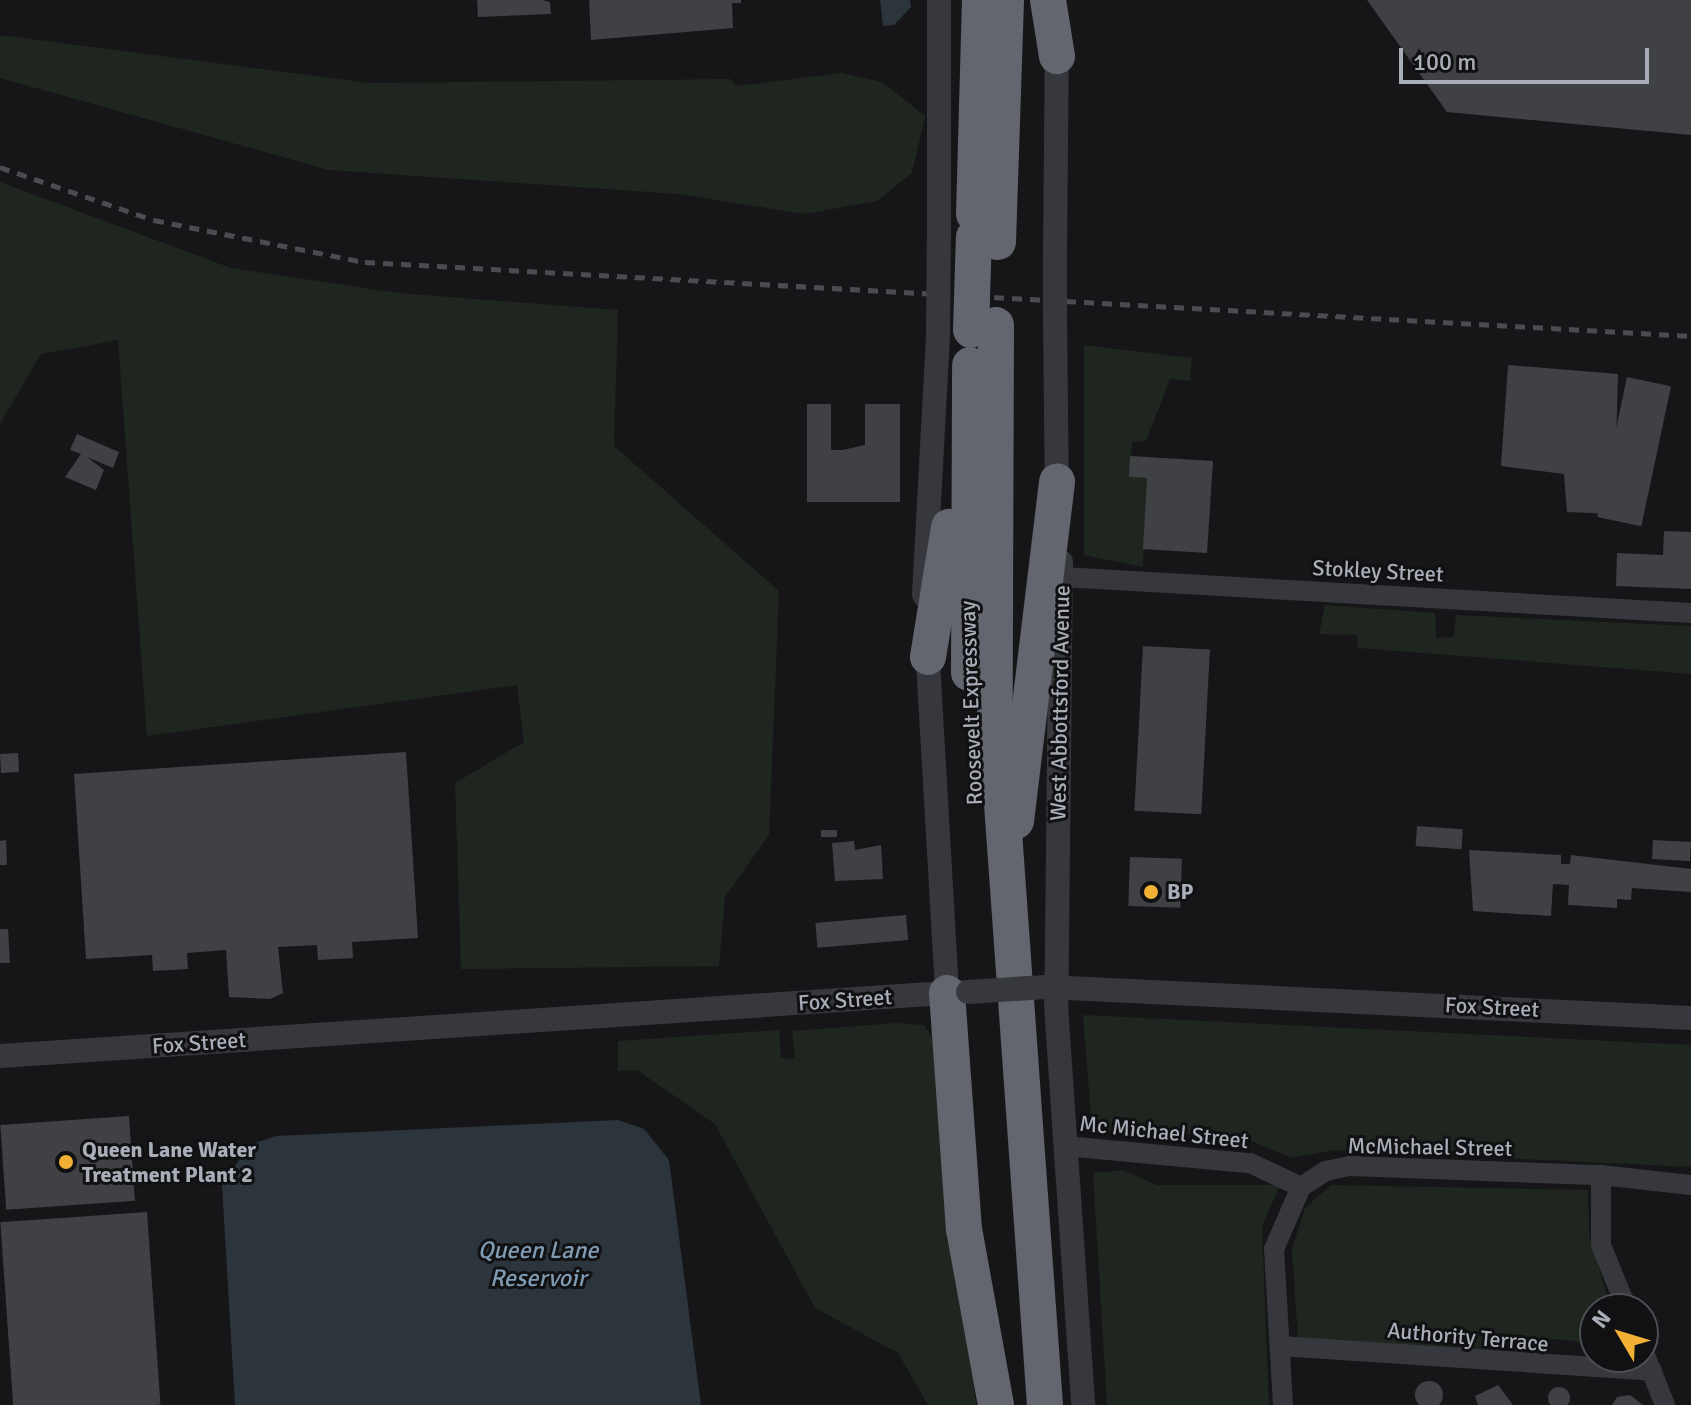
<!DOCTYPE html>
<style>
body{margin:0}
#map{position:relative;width:1691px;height:1405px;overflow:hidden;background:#161618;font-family:Signika,sans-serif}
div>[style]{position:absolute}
.green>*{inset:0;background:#1e261f}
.water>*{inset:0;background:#2c353c}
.building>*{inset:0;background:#404145;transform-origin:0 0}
.round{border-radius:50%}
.minor>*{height:20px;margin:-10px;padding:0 10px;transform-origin:10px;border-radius:10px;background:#37383d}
.tertiary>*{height:24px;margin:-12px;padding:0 12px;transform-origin:12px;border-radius:12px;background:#37383d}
.motorway>*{height:36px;margin:-18px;padding:0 18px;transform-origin:18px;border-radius:18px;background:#63666e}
.rail>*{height:5px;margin-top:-2.5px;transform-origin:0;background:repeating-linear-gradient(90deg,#4a4c52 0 10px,transparent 0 18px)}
.tertiary-bridge>*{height:24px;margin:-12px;padding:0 12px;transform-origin:12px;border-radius:12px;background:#37383d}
.motorway-bridge>*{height:36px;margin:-18px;padding:0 18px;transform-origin:18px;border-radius:18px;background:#63666e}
.dots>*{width:22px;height:22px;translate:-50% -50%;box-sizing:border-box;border:4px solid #111113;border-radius:50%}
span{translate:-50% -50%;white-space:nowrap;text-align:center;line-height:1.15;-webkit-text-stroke:6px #111113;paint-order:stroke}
.street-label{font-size:22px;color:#a8adb8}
.poi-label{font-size:22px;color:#a8adb8;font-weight:700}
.left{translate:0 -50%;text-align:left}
.water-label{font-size:24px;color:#7f9bb3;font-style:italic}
.north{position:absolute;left:1579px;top:1293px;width:80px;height:80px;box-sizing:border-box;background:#111113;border:2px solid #4d4f55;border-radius:50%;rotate:308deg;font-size:22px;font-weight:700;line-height:32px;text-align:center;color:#a8adb8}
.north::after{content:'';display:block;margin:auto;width:28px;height:36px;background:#f2b134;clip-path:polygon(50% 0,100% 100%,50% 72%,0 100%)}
.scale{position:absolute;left:1399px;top:48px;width:250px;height:36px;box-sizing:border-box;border:4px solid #a8adb8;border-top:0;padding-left:10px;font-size:24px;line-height:28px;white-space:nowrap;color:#a8adb8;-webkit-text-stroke:6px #111113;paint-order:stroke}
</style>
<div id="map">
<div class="green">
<i style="clip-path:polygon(0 35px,370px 83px,730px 79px,737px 86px,841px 73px,882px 82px,925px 116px,912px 173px,877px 201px,805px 214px,677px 194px,329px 170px,0 78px)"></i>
<i style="clip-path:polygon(0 182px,231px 268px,398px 293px,618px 310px,614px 446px,779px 591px,769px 835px,725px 897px,719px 966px,461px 969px,455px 783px,524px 742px,517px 685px,147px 736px,118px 340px,41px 354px,0 424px)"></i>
<i style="clip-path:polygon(1084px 345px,1192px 358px,1190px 381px,1170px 379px,1146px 441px,1132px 442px,1129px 477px,1147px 478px,1143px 567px,1084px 555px)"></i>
<i style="clip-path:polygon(1325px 605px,1435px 613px,1436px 638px,1454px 637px,1456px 615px,1691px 626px,1691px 674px,1358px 648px,1357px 635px,1319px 634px)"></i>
<i style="clip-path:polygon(1083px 1015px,1691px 1045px,1691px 1167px,1334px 1150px,1292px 1158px,1237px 1135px,1092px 1131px)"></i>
<i style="clip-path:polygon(896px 1023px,924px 1025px,937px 1045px,976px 1405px,928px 1405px,898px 1353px,815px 1308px,715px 1124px,637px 1070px,618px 1071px,618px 1041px,779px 1030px,781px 1058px,795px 1059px,792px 1031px)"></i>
<i style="clip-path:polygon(1123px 1170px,1157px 1185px,1280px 1185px,1262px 1227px,1269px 1405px,1107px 1405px,1093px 1173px)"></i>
<i style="clip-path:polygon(1331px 1185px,1588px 1190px,1589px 1235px,1611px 1309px,1595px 1309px,1595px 1354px,1576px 1341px,1541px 1338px,1529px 1352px,1298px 1340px,1292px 1249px,1305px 1208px)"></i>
</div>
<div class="water">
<i style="clip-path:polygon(880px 0,910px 0,911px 7px,894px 25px,883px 26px)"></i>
<i style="clip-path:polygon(618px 1120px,644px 1129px,669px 1160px,701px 1405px,235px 1405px,222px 1185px,249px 1145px,276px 1136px)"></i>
</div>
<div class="building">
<i style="clip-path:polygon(477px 0,542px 0,550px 2px,551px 14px,478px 17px)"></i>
<i style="clip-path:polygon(589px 0,741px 0,741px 3px,732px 3px,733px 28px,591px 40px)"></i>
<i style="clip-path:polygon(1367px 0,1691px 0,1691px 135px,1447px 112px)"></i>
<i style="clip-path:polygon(1508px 365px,1618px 374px,1614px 514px,1567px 512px,1564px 474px,1501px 466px)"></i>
<i style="left:1627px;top:377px;width:45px;height:143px;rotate:12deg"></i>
<i style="clip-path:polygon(807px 404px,831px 404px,831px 450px,843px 450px,865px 445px,865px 404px,900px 404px,900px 502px,807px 502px)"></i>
<i style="clip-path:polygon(77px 434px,119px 452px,113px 468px,87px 457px,104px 470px,96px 490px,65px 477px,81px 454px,70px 450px)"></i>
<i style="clip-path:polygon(1130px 456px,1213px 461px,1207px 553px,1143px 549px,1147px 478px,1129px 477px)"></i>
<i style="clip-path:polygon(1664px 531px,1691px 532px,1691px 589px,1616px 586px,1617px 553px,1663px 555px)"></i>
<i style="left:1143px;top:646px;width:67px;height:165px;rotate:3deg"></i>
<i style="clip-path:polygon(406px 752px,418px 938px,352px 942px,353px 958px,318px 960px,317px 945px,278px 947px,283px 993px,270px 999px,229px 997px,226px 950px,187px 953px,188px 969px,153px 971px,152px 955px,86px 959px,74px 774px)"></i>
<i style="left:18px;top:753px;width:19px;height:18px;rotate:87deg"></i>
<i style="left:1417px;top:826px;width:46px;height:20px;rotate:4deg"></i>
<i style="left:837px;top:830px;width:7px;height:16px;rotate:90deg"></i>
<i style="clip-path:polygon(6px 840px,7px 865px,0 865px,0 841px)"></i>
<i style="left:1653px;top:840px;width:38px;height:19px;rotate:3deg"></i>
<i style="clip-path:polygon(854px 841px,855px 850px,881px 845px,883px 879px,835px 881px,832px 843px)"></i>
<i style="clip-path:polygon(1469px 850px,1561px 855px,1561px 864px,1570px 864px,1571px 855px,1691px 869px,1691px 892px,1632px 888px,1631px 900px,1617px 899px,1617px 908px,1568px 905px,1569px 885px,1553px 884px,1551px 916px,1473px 911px)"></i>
<i style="left:1130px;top:857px;width:52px;height:49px;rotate:2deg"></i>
<i style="left:906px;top:915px;width:25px;height:91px;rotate:85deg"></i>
<i style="clip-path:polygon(0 929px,8px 929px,10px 963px,0 963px)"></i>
<i style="left:129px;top:1116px;width:85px;height:129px;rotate:86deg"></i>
<i style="left:147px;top:1212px;width:193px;height:147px;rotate:86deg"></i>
<i class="round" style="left:1415px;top:1381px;width:28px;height:28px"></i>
<i style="clip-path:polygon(1498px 1385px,1513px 1405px,1478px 1405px,1475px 1396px)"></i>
<i class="round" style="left:1548px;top:1387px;width:22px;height:22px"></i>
<i style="clip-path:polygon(1630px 1395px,1643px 1405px,1612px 1405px,1617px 1397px)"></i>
</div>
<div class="minor">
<i style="left:1062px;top:577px;width:630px;rotate:3.28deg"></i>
<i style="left:1065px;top:1146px;width:186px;rotate:5.3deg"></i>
<i style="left:1250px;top:1163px;width:56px;rotate:25.2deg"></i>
<i style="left:1601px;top:1175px;width:70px;rotate:90deg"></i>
<i style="left:1601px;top:1245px;width:69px;rotate:67.9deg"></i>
<i style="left:1280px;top:1346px;width:373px;rotate:3.8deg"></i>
<i style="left:1643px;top:1350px;width:59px;rotate:68.2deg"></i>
<i style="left:1283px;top:1405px;width:156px;rotate:-93.3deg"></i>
<i style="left:1274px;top:1249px;width:68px;rotate:-66.5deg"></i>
<i style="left:1301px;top:1187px;width:30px;rotate:-33deg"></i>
<i style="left:1326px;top:1171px;width:25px;rotate:-12deg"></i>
<i style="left:1350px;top:1166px;width:251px;rotate:2.1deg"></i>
<i style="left:1601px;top:1175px;width:91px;rotate:6.3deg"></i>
</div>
<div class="tertiary">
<i style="left:939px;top:231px;width:231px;rotate:-90deg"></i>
<i style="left:1055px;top:258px;width:216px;rotate:-89.5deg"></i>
<i style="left:1055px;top:316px;width:177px;rotate:89.4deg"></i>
<i style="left:1061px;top:562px;width:444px;rotate:90.6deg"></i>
<i style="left:1056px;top:1006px;width:400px;rotate:86.1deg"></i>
<i style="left:924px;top:595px;width:258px;rotate:-86.9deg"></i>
<i style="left:927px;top:644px;width:350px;rotate:86.7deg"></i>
<i style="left:1046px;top:987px;width:646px;rotate:2.75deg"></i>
<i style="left:0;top:1056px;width:962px;rotate:-3.81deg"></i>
</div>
<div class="motorway">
<i style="left:1048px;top:0;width:57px;rotate:80.9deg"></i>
<i style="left:974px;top:214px;width:214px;rotate:-88.4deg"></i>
<i style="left:998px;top:242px;width:242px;rotate:-88.1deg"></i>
<i style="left:996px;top:325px;width:381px;rotate:90.2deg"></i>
<i style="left:995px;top:706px;width:701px;rotate:85.91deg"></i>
<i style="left:928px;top:657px;width:132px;rotate:-80.8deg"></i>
<i style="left:969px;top:673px;width:308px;rotate:-89.8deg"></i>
<i style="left:1016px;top:821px;width:342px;rotate:-83.1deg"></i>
<i style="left:947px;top:993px;width:237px;rotate:85.9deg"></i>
<i style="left:964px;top:1229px;width:179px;rotate:79.7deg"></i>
</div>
<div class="rail">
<i style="left:0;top:167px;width:163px;rotate:19deg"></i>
<i style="left:154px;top:220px;width:215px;rotate:11.3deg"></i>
<i style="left:365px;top:262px;width:1328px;rotate:3.19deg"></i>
</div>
<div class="tertiary-bridge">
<i style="left:1055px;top:316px;width:58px;rotate:-90deg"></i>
<i style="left:938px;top:337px;width:106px;rotate:-89.5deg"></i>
<i style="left:968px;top:992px;width:78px;rotate:-3.7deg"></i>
</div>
<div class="motorway-bridge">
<i style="left:971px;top:330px;width:93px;rotate:-88.2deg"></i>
</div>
<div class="dots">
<i style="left:1151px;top:892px;background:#f2b134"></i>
<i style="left:66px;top:1162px;background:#f2b134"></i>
</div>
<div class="street-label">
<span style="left:1378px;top:571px;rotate:3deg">Stokley Street</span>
<span style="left:971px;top:703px;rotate:-92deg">Roosevelt Expressway</span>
<span style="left:1060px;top:703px;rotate:-89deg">West Abbottsford Avenue</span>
<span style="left:845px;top:1000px;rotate:-4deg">Fox Street</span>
<span style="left:1492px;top:1007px;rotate:3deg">Fox Street</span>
<span style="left:199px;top:1043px;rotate:-4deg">Fox Street</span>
<span style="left:1164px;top:1132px;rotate:6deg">Mc Michael Street</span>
<span style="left:1430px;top:1147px;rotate:1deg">McMichael Street</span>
<span style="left:1468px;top:1337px;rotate:5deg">Authority Terrace</span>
</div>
<div class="poi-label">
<span class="left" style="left:1167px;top:892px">BP</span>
<span class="left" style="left:82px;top:1162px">Queen Lane Water<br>Treatment Plant 2</span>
</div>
<div class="water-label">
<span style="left:538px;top:1265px">Queen Lane<br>Reservoir</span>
</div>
<div class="north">N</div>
<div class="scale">100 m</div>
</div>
